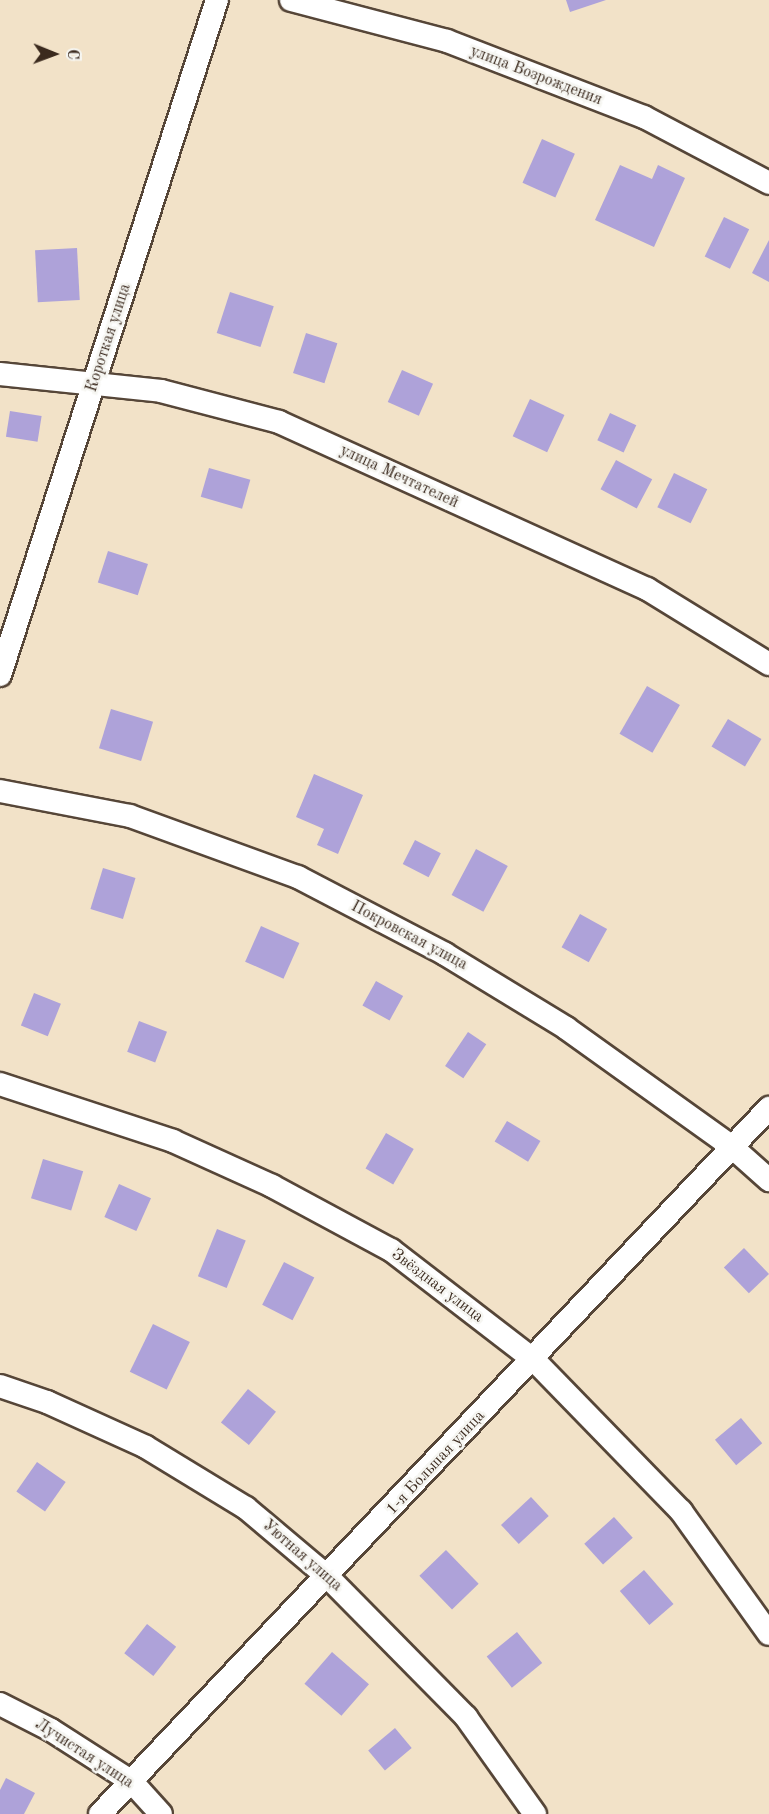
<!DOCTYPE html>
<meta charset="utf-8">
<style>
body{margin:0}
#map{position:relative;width:769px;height:1814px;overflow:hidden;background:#f2e2c8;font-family:"Old Standard TT",serif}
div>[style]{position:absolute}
.building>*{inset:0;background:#aea2d9;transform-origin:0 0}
.roads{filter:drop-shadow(2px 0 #564638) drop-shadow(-2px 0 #564638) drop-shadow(0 2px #564638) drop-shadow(0 -2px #564638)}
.minor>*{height:22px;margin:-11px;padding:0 11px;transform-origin:11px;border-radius:11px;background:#fff}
span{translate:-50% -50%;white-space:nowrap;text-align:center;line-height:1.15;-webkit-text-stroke:5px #f6f6f2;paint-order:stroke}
.street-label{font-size:16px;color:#3b2a1e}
.north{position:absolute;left:24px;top:24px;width:60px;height:60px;-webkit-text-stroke:4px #f6f6f2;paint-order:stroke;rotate:91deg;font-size:16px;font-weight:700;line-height:24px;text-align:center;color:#3b2a1e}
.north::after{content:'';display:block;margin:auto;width:21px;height:27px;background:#3b2a1e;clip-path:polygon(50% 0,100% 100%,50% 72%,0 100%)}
</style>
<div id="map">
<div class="building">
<i style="clip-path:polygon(566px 0,606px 0,570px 12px)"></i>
<i style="left:542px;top:139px;width:36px;height:48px;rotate:24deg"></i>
<i style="clip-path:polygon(620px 165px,652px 179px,658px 165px,685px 178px,654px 247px,595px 220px)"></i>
<i style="left:724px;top:217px;width:28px;height:44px;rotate:26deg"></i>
<i style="clip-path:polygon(769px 240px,769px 282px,752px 273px)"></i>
<i style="left:77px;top:248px;width:52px;height:42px;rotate:87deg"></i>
<i style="left:230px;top:292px;width:46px;height:43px;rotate:18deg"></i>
<i style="left:306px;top:333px;width:33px;height:42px;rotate:18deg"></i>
<i style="left:402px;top:370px;width:34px;height:35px;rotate:24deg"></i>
<i style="left:530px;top:399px;width:38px;height:41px;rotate:25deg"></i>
<i style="left:10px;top:411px;width:32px;height:26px;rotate:9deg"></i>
<i style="left:610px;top:413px;width:29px;height:30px;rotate:25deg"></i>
<i style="left:616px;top:460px;width:41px;height:33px;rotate:28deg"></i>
<i style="left:209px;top:468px;width:43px;height:30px;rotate:16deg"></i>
<i style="left:674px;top:473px;width:37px;height:38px;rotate:26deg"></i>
<i style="left:108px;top:551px;width:42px;height:33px;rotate:18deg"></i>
<i style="left:647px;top:686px;width:38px;height:55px;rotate:30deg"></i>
<i style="left:111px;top:709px;width:44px;height:41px;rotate:17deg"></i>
<i style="left:728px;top:719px;width:39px;height:32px;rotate:31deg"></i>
<i style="clip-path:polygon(314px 774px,363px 795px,338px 854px,317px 845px,324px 829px,296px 817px)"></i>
<i style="left:415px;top:840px;width:29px;height:27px;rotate:27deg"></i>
<i style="left:476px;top:849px;width:36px;height:52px;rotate:28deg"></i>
<i style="left:103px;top:868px;width:34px;height:43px;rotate:17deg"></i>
<i style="left:580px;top:914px;width:31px;height:38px;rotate:29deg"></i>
<i style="left:261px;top:926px;width:42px;height:39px;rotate:24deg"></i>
<i style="left:376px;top:981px;width:31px;height:28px;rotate:29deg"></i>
<i style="left:34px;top:993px;width:29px;height:35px;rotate:22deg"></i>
<i style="left:139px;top:1021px;width:30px;height:33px;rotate:21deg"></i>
<i style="left:468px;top:1032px;width:22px;height:41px;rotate:34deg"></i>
<i style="left:507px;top:1121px;width:39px;height:24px;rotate:31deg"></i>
<i style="left:386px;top:1133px;width:32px;height:41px;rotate:30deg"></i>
<i style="left:43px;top:1159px;width:42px;height:41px;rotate:17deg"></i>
<i style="left:119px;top:1184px;width:35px;height:36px;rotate:24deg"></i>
<i style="left:217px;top:1229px;width:31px;height:51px;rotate:22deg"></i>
<i style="left:744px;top:1248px;width:36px;height:28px;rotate:46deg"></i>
<i style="left:284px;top:1262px;width:34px;height:48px;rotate:27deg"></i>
<i style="left:153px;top:1324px;width:41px;height:53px;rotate:26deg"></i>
<i style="left:248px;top:1389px;width:36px;height:43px;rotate:39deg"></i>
<i style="left:741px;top:1418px;width:33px;height:34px;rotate:50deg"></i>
<i style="left:37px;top:1462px;width:35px;height:36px;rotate:35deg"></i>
<i style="left:531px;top:1497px;width:26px;height:41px;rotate:47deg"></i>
<i style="left:614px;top:1517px;width:28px;height:40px;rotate:48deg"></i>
<i style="left:446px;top:1550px;width:47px;height:37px;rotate:46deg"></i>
<i style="left:644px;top:1570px;width:45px;height:32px;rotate:49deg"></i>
<i style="left:147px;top:1624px;width:37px;height:37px;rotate:38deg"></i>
<i style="left:517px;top:1632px;width:40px;height:39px;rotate:51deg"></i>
<i style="left:332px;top:1652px;width:49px;height:42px;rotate:41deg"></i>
<i style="left:395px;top:1728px;width:26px;height:35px;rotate:50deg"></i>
<i style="clip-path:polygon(6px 1778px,35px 1793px,24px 1814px,0 1814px,0 1790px)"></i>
</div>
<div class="roads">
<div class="minor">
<i style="left:291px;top:0;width:161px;rotate:14.7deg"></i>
<i style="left:447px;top:41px;width:211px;rotate:21.1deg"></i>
<i style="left:644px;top:117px;width:141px;rotate:27.8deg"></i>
<i style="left:0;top:374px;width:162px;rotate:6deg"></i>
<i style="left:161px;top:391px;width:122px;rotate:14.7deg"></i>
<i style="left:279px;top:422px;width:404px;rotate:24.4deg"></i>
<i style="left:647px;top:589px;width:143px;rotate:31.6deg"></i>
<i style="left:0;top:675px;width:709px;rotate:-72.18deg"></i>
<i style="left:0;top:791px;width:132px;rotate:10.9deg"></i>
<i style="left:130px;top:816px;width:179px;rotate:20deg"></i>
<i style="left:298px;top:877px;width:166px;rotate:27.6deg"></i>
<i style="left:445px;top:954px;width:142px;rotate:31.4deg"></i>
<i style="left:566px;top:1028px;width:204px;rotate:35.6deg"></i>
<i style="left:732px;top:1147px;width:50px;rotate:41.7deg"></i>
<i style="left:0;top:1084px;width:182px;rotate:18.2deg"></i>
<i style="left:173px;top:1141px;width:109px;rotate:24.4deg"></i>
<i style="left:272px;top:1186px;width:135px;rotate:28.3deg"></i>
<i style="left:391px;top:1250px;width:180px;rotate:37.6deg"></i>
<i style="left:534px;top:1360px;width:211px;rotate:45.8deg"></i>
<i style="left:681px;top:1511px;width:151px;rotate:54.4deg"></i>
<i style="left:0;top:1386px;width:50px;rotate:18.8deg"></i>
<i style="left:47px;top:1402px;width:109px;rotate:24.4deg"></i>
<i style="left:146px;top:1447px;width:117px;rotate:31.4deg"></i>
<i style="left:246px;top:1508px;width:107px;rotate:40.1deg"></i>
<i style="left:328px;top:1577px;width:197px;rotate:45.4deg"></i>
<i style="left:466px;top:1717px;width:119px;rotate:54.6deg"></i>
<i style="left:0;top:1704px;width:57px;rotate:27deg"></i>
<i style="left:51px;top:1730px;width:96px;rotate:32.7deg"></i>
<i style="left:132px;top:1782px;width:43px;rotate:47.8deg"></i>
<i style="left:100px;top:1814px;width:973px;rotate:-46.54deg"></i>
</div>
</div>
<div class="street-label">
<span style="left:536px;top:76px;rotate:21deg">улица Возрождения</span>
<span style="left:109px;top:338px;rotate:-72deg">Короткая улица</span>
<span style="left:399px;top:477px;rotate:25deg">улица Мечтателей</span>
<span style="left:409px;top:936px;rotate:28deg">Покровская улица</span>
<span style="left:437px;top:1286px;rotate:37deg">Звёздная улица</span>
<span style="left:436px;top:1463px;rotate:-47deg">1-я Большая улица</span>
<span style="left:302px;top:1556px;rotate:41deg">Уютная улица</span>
<span style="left:84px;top:1754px;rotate:33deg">Лучистая улица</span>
</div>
<div class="north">С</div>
</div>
